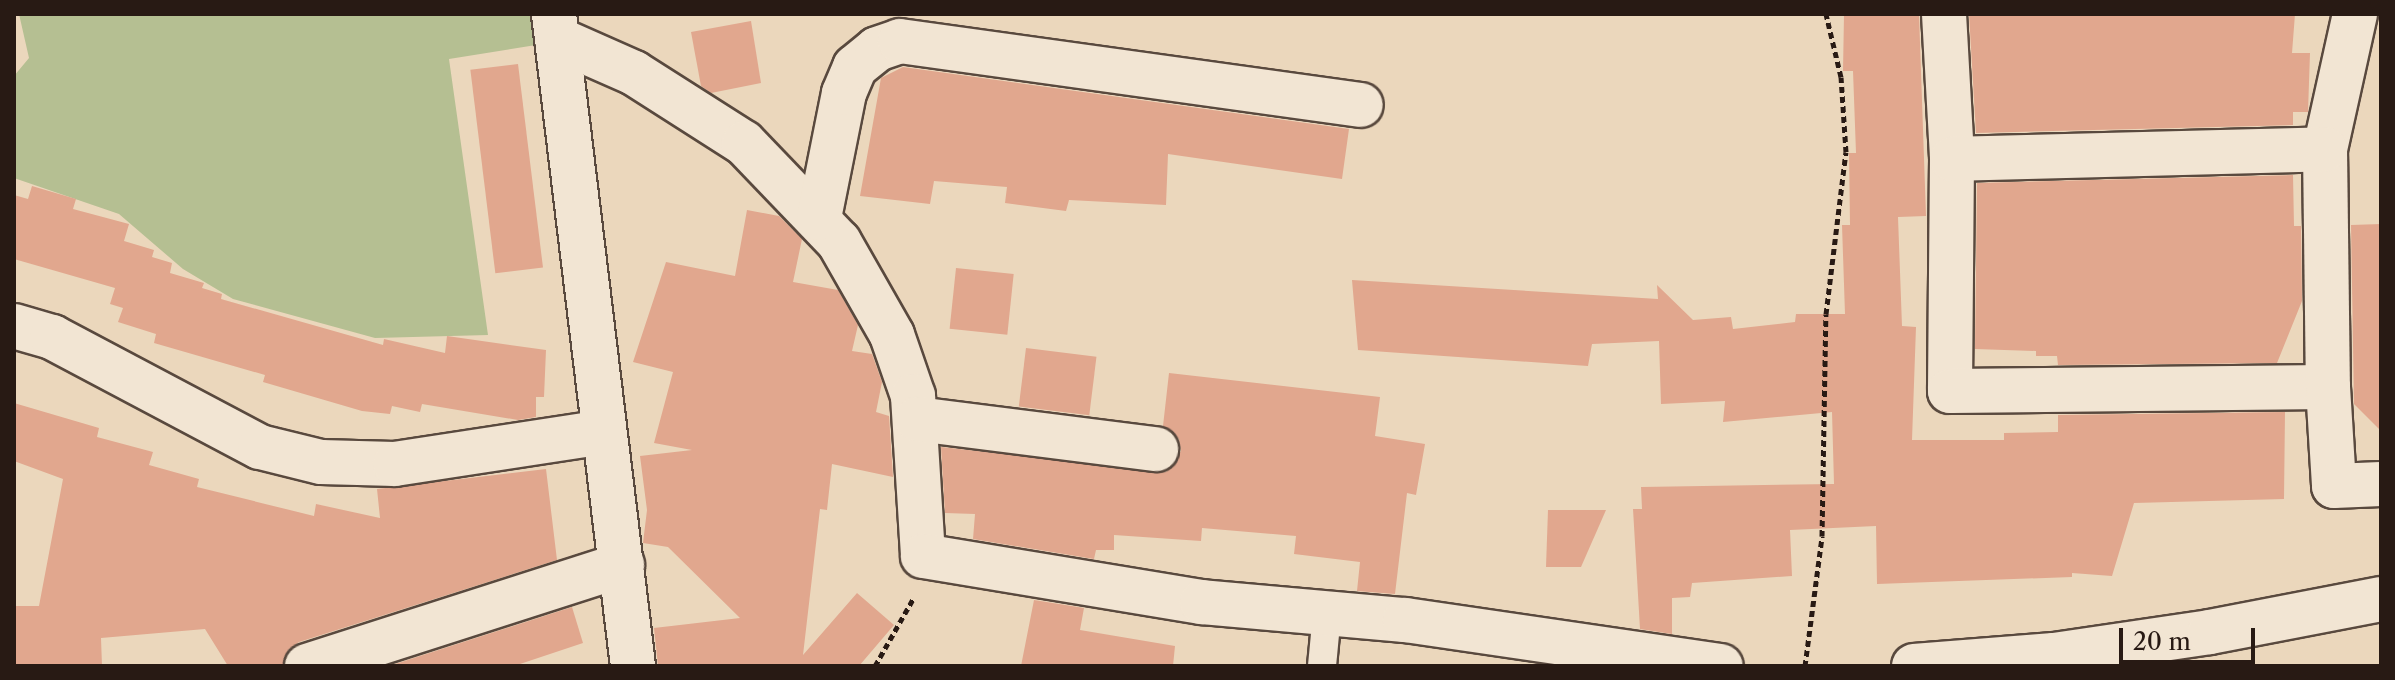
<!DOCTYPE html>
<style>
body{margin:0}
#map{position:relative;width:2395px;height:680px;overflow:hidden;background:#ebd7bc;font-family:"Libre Caslon Text",serif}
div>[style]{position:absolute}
.green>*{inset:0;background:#b5bf92}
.building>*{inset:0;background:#e1a78e;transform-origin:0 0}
.path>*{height:5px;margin-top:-2.5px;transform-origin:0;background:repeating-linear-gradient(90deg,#281a14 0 6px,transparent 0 10px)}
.roads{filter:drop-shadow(2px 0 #59493e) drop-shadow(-2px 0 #59493e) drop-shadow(0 2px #59493e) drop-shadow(0 -2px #59493e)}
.lane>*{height:28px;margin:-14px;padding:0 14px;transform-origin:14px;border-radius:14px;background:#f2e5d3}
.street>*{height:44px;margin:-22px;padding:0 22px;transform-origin:22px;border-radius:22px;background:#f2e5d3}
.secondary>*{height:44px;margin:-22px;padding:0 22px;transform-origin:22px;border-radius:22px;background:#f2e5d3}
span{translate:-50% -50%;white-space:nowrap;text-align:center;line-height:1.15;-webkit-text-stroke:6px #f2e5d3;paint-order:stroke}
.frame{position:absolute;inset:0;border:16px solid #281a14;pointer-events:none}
.scale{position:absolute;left:2119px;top:628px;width:136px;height:36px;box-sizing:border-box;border:4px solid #281a14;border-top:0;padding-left:10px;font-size:24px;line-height:28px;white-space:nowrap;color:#281a14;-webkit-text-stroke:6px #f2e5d3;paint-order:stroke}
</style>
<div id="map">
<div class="green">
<i style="clip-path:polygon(19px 14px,533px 14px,536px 45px,449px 59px,488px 335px,375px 338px,233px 299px,183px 269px,119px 214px,14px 178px,14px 76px,29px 58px)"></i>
</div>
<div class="building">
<i style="clip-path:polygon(1844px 14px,1919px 14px,1926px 216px,1898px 217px,1902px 326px,1916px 327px,1912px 440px,2004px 440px,2004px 433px,2058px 432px,2058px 415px,2285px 412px,2284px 499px,2134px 503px,2112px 576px,2072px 573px,2072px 577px,1877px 584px,1876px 526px,1790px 530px,1792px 576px,1692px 583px,1690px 597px,1672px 598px,1672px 634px,1640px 629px,1633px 509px,1642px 509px,1641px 487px,1834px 484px,1832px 412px,1723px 422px,1725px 401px,1661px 404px,1659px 341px,1592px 344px,1588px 366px,1358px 350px,1352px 280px,1658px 299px,1657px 285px,1693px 320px,1731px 317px,1733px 329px,1795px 322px,1796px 314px,1845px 314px,1842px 225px,1850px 225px,1849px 153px,1856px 153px,1853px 71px,1843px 71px)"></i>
<i style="clip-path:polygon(1969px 14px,2295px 14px,2292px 53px,2310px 53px,2308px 112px,2293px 112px,2293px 125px,1976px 133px)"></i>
<i style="clip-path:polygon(751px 21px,761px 83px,711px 93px,701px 86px,691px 32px)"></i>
<i style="left:518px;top:64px;width:205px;height:48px;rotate:83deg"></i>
<i style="clip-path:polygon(903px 67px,1349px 129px,1342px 179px,1168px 154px,1166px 205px,1069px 200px,1066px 211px,1005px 203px,1007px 187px,934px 181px,930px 204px,860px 196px,881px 78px)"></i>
<i style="clip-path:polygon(2293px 175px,2294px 226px,2301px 226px,2302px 301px,2277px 363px,2058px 365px,2057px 356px,2036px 356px,2036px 351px,1975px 349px,1977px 183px)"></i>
<i style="clip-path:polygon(32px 186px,76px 199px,73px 209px,129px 224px,124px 241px,154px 250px,152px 257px,172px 263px,170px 273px,204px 283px,202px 288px,222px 294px,221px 299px,383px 345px,384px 339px,445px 353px,447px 336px,546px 350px,544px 397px,536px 397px,536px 417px,518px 420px,422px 404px,420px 412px,392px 406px,390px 414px,362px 411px,263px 382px,265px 375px,154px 343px,156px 334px,118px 322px,123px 308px,110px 304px,115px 288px,14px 259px,14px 195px,28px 199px)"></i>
<i style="clip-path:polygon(747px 210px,779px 216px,802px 239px,793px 282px,838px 290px,858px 325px,852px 351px,872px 354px,882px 382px,876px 412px,889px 416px,893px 477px,832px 464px,827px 510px,820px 509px,803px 655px,857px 593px,894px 625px,859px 666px,658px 666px,654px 628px,740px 618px,668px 547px,643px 543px,647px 510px,640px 456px,692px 450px,654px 443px,673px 372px,633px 362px,666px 262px,735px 276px)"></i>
<i style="clip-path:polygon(2381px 224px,2381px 431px,2354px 404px,2351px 225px)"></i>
<i style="left:956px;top:268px;width:58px;height:61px;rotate:6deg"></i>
<i style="left:1026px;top:348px;width:71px;height:59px;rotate:7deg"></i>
<i style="clip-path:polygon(1169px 373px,1380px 397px,1375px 436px,1425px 444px,1416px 495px,1407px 493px,1395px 594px,1357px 591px,1360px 562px,1294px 554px,1296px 536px,1202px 528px,1201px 541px,1114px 535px,1114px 550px,1096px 550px,1094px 559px,973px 539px,975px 514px,945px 513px,941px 447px,1166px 472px,1181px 451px,1179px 439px,1163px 426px)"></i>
<i style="clip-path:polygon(14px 403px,99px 428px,97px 437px,153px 452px,149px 465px,199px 479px,197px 487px,314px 516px,316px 504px,380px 518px,377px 489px,546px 469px,557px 560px,299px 642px,288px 650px,283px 666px,228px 666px,205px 629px,101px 638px,102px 666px,14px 666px,14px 606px,39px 606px,63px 479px,14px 461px)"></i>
<i style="clip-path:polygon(1548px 510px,1606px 510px,1581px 567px,1546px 567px)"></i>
<i style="clip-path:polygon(1034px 600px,1084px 608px,1080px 630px,1175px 646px,1173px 666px,1021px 666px)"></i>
<i style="clip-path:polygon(572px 607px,583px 643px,514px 666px,389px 666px)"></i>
</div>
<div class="path">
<i style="left:875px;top:666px;width:77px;rotate:-60.4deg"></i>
<i style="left:1805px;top:666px;width:131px;rotate:-82.5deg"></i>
<i style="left:1822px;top:536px;width:222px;rotate:-89deg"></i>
<i style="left:1826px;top:314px;width:163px;rotate:-83deg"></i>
<i style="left:1846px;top:152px;width:75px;rotate:-93.8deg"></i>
<i style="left:1841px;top:77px;width:65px;rotate:-103.4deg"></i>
</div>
<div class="roads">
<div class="lane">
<i style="left:1322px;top:666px;width:53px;rotate:-84.6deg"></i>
</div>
<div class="street">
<i style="left:1944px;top:14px;width:145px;rotate:86.8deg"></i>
<i style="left:1952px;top:159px;width:232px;rotate:90.5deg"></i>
<i style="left:1950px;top:391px;width:378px;rotate:-0.6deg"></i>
<i style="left:2355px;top:14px;width:138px;rotate:102.5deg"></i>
<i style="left:2325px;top:149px;width:238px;rotate:89.3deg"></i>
<i style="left:2328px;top:387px;width:99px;rotate:86.5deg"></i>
<i style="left:2334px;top:486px;width:47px;rotate:-2.4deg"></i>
<i style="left:557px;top:39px;width:84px;rotate:23.8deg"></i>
<i style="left:634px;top:73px;width:130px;rotate:32.5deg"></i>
<i style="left:744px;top:143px;width:137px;rotate:46.2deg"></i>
<i style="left:839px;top:242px;width:107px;rotate:60.3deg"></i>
<i style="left:892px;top:335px;width:65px;rotate:71deg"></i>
<i style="left:913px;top:396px;width:160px;rotate:86.4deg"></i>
<i style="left:923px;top:556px;width:283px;rotate:9.4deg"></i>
<i style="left:1202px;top:602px;width:204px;rotate:5.1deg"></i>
<i style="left:1405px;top:620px;width:319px;rotate:8.3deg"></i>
<i style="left:1952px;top:159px;width:373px;rotate:-1.5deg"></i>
<i style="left:819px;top:218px;width:127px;rotate:-78.7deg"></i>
<i style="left:844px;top:93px;width:28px;rotate:-67deg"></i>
<i style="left:855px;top:67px;width:28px;rotate:-39deg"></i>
<i style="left:877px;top:49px;width:24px;rotate:-19deg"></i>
<i style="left:900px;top:41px;width:465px;rotate:7.9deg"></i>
<i style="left:14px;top:326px;width:40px;rotate:16deg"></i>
<i style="left:52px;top:337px;width:235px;rotate:27.9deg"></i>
<i style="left:260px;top:447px;width:63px;rotate:13.8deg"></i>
<i style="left:321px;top:462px;width:74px;rotate:1.5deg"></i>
<i style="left:395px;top:464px;width:211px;rotate:-8.7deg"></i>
<i style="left:917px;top:419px;width:241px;rotate:7.2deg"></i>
<i style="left:307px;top:666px;width:331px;rotate:-17.8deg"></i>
<i style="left:1914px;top:666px;width:140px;rotate:-4.5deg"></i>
<i style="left:2054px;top:655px;width:158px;rotate:-8.4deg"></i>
<i style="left:2210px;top:632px;width:174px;rotate:-10.9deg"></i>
</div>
<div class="secondary">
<i style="left:554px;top:14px;width:657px;rotate:83.09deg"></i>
</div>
</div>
<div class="frame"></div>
<div class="scale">20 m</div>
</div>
